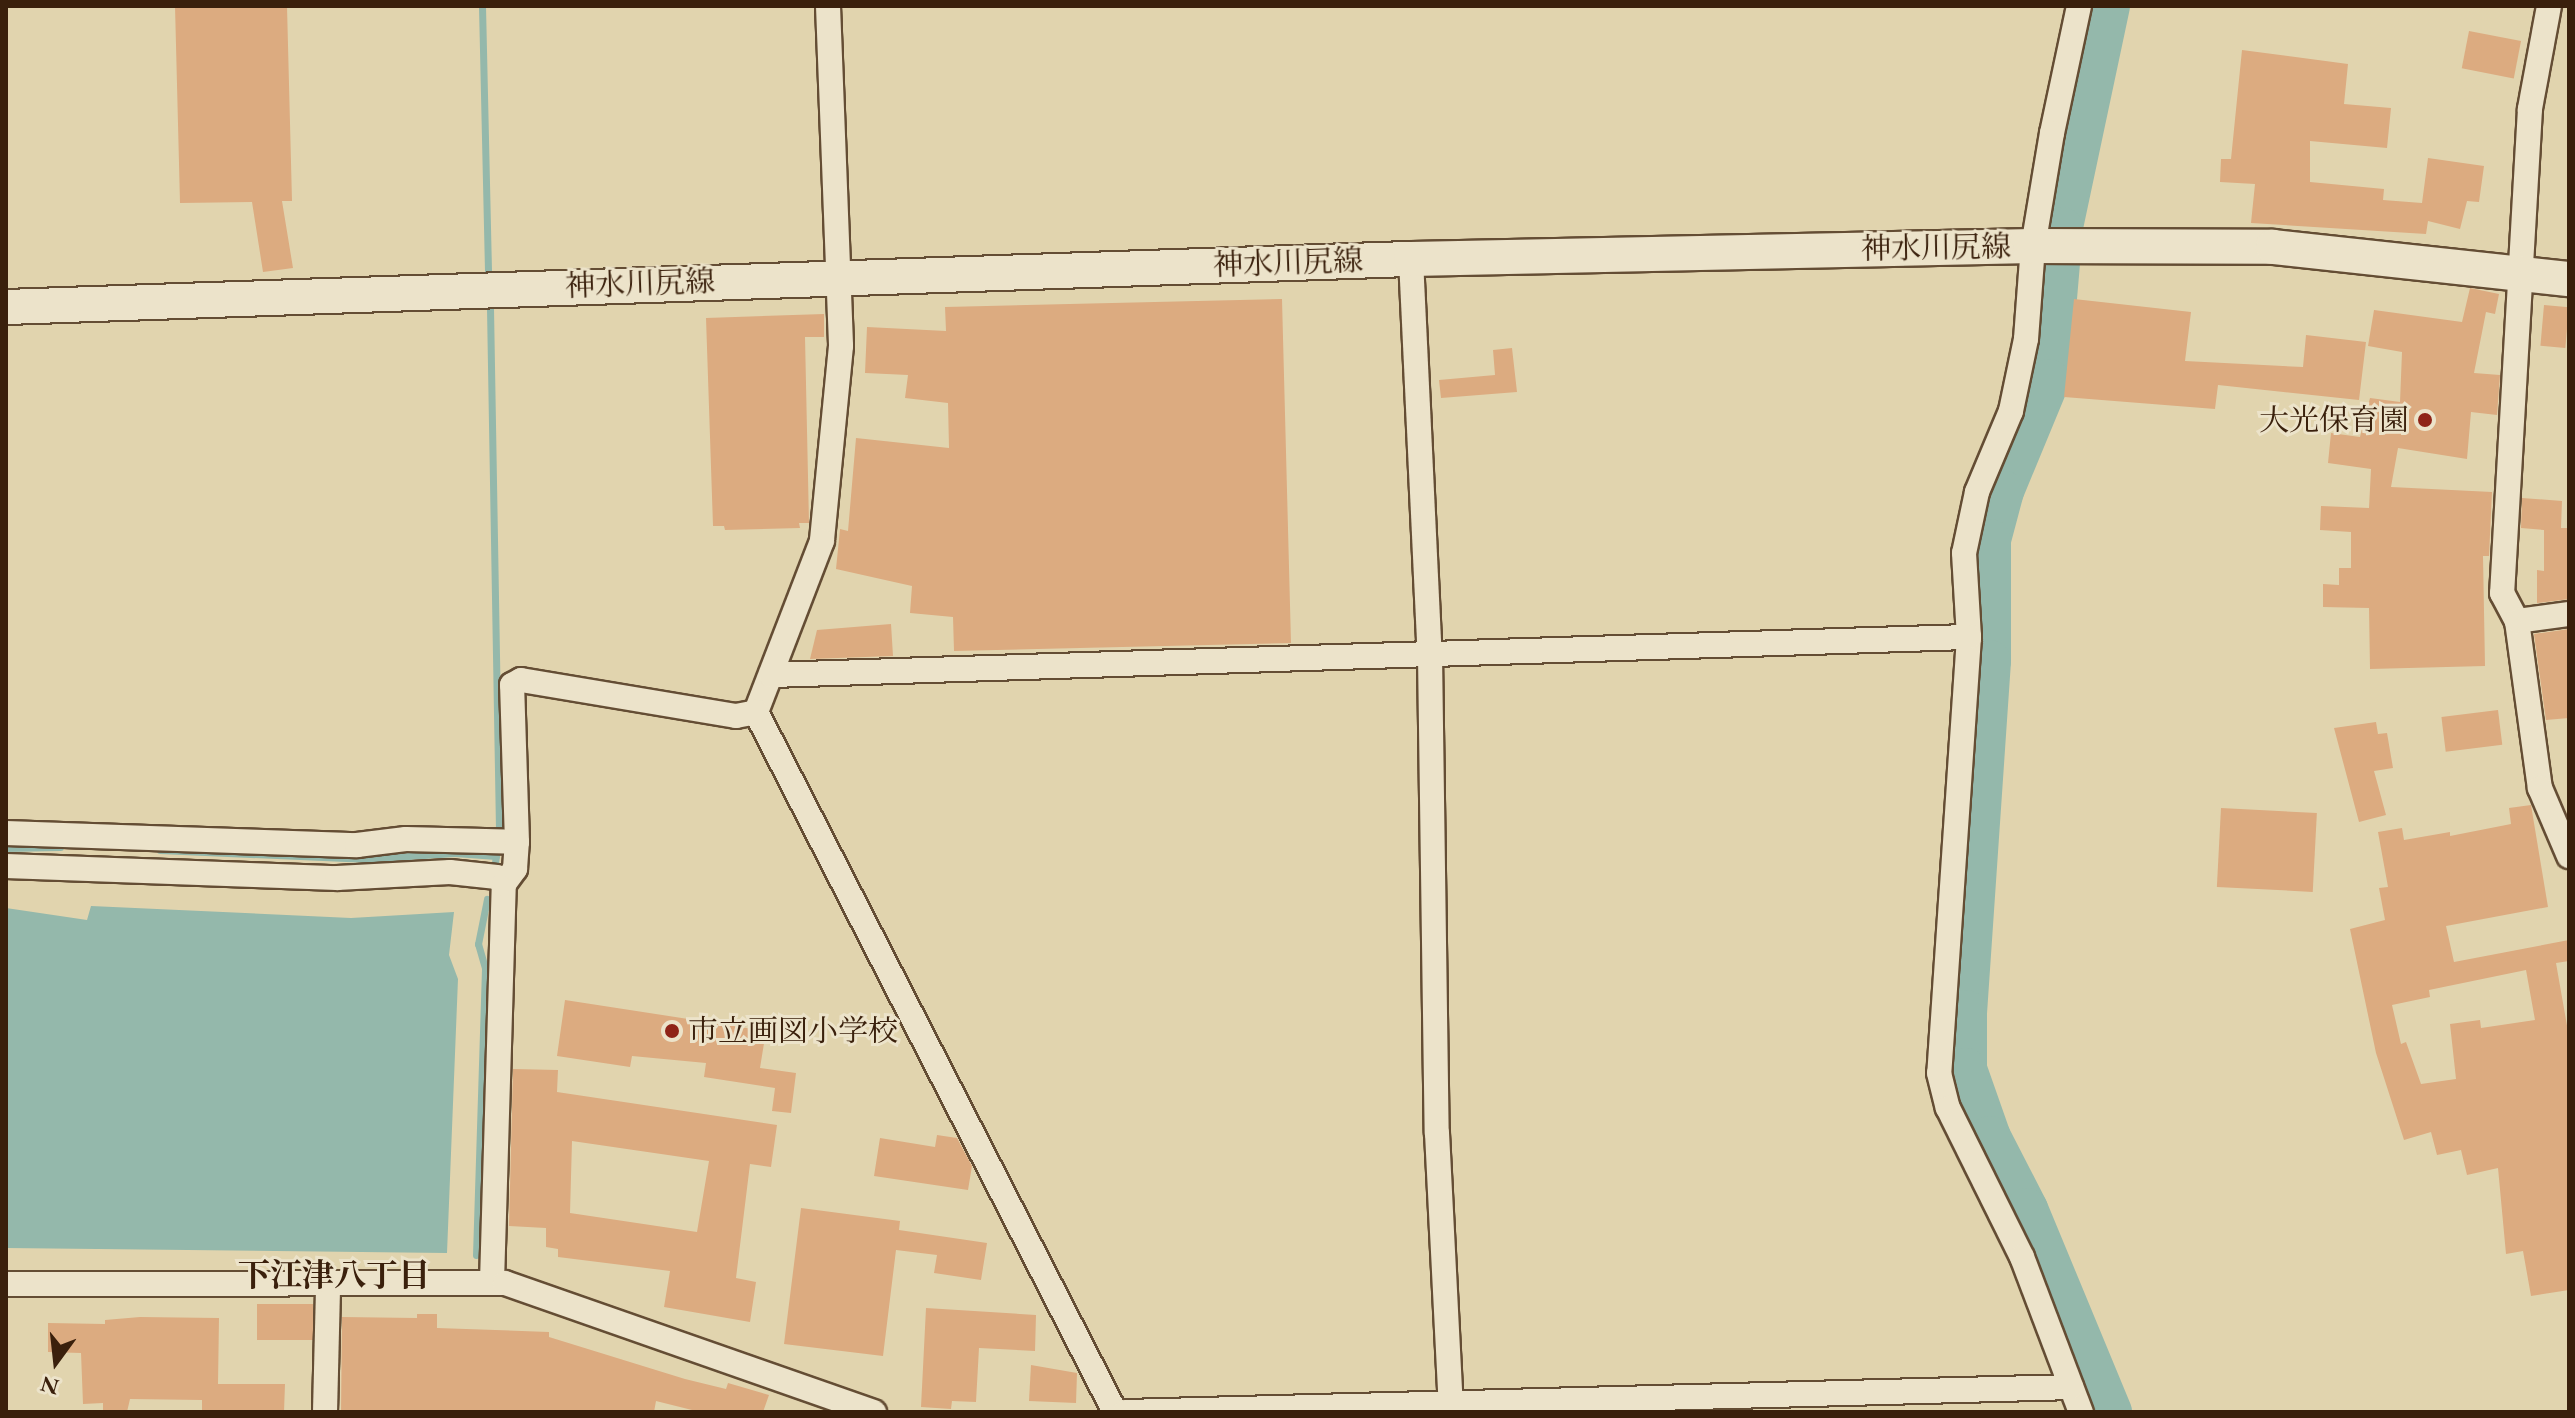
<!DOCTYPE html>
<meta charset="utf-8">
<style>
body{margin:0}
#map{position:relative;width:2575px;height:1418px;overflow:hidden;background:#e1d4ae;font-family:"EB Garamond","Noto Serif JP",serif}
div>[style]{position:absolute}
.water>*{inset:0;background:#94b8ab}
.stream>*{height:7px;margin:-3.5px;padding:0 3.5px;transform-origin:3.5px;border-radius:3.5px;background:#94b8ab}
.river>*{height:42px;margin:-21px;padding:0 21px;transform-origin:21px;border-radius:21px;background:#94b8ab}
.building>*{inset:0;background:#dcab80;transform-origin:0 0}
.roads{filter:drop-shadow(2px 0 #644d34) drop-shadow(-2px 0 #644d34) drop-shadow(0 2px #644d34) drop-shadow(0 -2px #644d34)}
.minor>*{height:24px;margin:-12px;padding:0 12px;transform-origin:12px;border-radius:12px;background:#ece3ca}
.secondary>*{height:34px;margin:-17px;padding:0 17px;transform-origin:17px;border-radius:17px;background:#ece3ca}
.dots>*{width:22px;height:22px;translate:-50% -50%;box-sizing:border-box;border:4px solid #ece3ca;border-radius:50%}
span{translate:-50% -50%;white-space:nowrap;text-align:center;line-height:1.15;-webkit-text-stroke:6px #ece3ca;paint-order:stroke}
.street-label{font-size:30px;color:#3a200c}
.poi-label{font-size:30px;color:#3a200c}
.right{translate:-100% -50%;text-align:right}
.left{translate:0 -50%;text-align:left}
.neighbourhood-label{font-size:32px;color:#3a200c;font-weight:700}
.frame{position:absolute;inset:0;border:8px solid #3a200c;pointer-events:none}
.north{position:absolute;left:16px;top:1322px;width:80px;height:80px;-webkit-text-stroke:6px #ece3ca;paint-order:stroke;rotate:195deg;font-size:22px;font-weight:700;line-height:32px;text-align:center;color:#3a200c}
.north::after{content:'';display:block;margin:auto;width:28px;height:36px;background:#3a200c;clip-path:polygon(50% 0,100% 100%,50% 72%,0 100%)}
</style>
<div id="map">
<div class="water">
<i style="clip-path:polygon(91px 906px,351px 918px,454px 912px,449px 955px,458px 979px,447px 1253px,6px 1248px,6px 908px,87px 920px)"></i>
</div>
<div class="stream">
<i style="left:482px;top:6px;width:265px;rotate:88.7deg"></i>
<i style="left:490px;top:308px;width:519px;rotate:89.01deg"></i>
<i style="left:6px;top:848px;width:54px;rotate:-1.1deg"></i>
<i style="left:160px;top:850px;width:203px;rotate:2.5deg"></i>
<i style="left:363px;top:859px;width:92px;rotate:-3.7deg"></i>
<i style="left:455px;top:853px;width:41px;rotate:4.2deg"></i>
<i style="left:496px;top:856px;width:12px;rotate:99deg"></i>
<i style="left:476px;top:1255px;width:287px;rotate:-88.2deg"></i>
<i style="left:485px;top:968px;width:25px;rotate:-106deg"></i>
<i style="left:478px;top:944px;width:46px;rotate:-78.7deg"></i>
</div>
<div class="river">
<i style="left:2109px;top:6px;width:227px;rotate:102deg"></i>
<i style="left:2062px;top:228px;width:153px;rotate:94.9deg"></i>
<i style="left:2049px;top:380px;width:120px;rotate:112.5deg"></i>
<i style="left:2003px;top:491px;width:51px;rotate:104.9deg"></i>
<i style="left:1990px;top:540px;width:121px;rotate:90deg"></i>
<i style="left:1990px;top:661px;width:351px;rotate:93.9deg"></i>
<i style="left:1966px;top:1011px;width:58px;rotate:90deg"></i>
<i style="left:1966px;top:1069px;width:72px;rotate:70.6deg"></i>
<i style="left:1990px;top:1137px;width:81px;rotate:62.8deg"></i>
<i style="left:2027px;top:1209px;width:220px;rotate:67.5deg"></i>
</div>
<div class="building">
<i style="clip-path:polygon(175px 6px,287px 6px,292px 201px,282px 201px,293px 268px,263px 272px,252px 202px,180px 203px)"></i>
<i style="left:2469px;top:31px;width:53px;height:38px;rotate:11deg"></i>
<i style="clip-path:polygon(2242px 50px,2348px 64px,2344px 104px,2391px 108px,2387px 148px,2310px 141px,2310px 182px,2384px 189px,2383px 200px,2422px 203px,2428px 158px,2484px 166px,2479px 202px,2467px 201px,2460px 229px,2428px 221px,2426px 234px,2251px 223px,2255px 184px,2220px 182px,2221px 159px,2231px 159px)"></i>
<i style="clip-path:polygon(2470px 288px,2499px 294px,2495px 314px,2486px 312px,2474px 373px,2500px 375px,2497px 415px,2471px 412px,2467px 459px,2398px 448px,2391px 487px,2492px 492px,2489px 556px,2483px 556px,2485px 666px,2370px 669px,2369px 608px,2323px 607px,2323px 584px,2339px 585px,2339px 568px,2351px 568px,2351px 532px,2320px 530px,2321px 506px,2369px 508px,2371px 469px,2328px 463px,2331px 433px,2360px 437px,2370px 398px,2400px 402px,2402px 352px,2368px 346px,2374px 310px,2462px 322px)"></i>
<i style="clip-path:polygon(1282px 299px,1291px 643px,954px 651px,953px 617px,910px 613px,912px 586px,836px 569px,840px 529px,848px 531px,856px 438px,949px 448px,948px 403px,905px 398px,908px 375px,865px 373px,867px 327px,946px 331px,945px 307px)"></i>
<i style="clip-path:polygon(2074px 299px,2191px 312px,2185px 361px,2303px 367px,2306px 335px,2366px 342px,2359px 400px,2218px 385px,2215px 409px,2064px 397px)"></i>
<i style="left:2544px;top:305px;width:25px;height:41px;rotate:5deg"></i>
<i style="clip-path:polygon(824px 314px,824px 337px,805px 337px,809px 523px,799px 523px,800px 528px,725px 530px,724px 526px,713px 526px,706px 318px)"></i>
<i style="clip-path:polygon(1512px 348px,1517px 392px,1441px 398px,1439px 380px,1495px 375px,1493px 350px)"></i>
<i style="clip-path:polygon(2522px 498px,2562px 501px,2561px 528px,2569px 528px,2569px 599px,2537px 603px,2537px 570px,2544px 571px,2544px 530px,2521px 528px)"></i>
<i style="clip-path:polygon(891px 624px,893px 656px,810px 659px,817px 630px)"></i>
<i style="clip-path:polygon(2569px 629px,2569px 718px,2546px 720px,2534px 634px)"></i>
<i style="left:2498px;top:710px;width:35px;height:57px;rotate:83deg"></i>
<i style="clip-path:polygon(2376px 722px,2378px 734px,2387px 733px,2393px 768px,2374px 771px,2386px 815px,2359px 822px,2334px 728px)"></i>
<i style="clip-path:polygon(evenodd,2531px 805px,2548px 907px,2446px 926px,2454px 962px,2569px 940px,2569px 961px,2556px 963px,2569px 1037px,2569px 1290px,2531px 1296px,2523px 1251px,2506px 1254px,2498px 1168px,2467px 1175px,2461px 1150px,2437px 1155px,2431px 1132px,2404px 1140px,2376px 1053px,2350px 929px,2385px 920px,2379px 888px,2388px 887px,2378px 832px,2402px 828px,2404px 840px,2450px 832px,2450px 836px,2511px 824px,2509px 808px,2531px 805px,2526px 970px,2535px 1020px,2481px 1028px,2480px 1020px,2450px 1024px,2456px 1079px,2421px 1084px,2406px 1042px,2401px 1044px,2392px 1005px,2430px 997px,2429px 990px,2526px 970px)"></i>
<i style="left:2221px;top:808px;width:96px;height:79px;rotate:3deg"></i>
<i style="clip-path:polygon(565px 1000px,766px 1031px,760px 1068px,796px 1073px,791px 1113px,772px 1111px,775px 1088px,704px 1077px,706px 1063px,632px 1056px,630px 1067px,557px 1056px)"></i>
<i style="clip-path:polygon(evenodd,513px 1069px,558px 1070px,557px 1092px,777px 1125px,771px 1167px,750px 1164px,736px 1278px,756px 1282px,750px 1322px,664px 1307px,670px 1271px,558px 1257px,558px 1249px,546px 1247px,546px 1228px,509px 1226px,513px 1069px,572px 1141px,709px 1161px,697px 1232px,570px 1213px,572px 1141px)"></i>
<i style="clip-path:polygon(937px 1135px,957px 1138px,972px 1166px,968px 1190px,874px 1176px,880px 1138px,935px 1147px)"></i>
<i style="clip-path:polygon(801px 1208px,900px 1221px,899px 1230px,987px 1243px,981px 1280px,934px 1273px,937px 1255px,896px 1250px,883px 1356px,784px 1344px)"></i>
<i style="left:257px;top:1304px;width:56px;height:36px"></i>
<i style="clip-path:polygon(926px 1308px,1036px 1315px,1035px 1351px,979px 1348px,976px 1402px,952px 1401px,951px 1409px,921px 1407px)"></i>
<i style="clip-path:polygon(417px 1314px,437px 1314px,437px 1328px,549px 1332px,549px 1337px,685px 1379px,726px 1389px,728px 1383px,769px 1395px,763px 1412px,700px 1412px,656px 1401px,654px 1412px,341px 1412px,342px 1317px,417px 1318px)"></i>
<i style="clip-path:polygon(140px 1317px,219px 1318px,218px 1384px,285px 1384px,284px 1412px,202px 1412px,202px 1400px,130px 1399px,127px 1412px,103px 1412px,103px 1403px,83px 1404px,81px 1353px,48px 1352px,48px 1323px,105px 1324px,105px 1320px)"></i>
<i style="clip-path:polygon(1031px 1365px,1077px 1373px,1076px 1403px,1029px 1401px)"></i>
</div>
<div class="roads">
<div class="minor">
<i style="left:828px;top:6px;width:340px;rotate:87.8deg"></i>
<i style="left:841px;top:346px;width:196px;rotate:95.6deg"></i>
<i style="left:822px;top:541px;width:183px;rotate:111.1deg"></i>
<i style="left:756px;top:712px;width:787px;rotate:62.85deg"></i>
<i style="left:2079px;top:6px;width:130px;rotate:102deg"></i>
<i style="left:2052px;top:133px;width:115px;rotate:99.5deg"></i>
<i style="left:2033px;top:246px;width:93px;rotate:94.3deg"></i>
<i style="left:2026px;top:339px;width:74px;rotate:101.8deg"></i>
<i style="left:2011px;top:411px;width:88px;rotate:112.8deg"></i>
<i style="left:1977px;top:492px;width:62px;rotate:102deg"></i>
<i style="left:1964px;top:553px;width:84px;rotate:86.6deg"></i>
<i style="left:1969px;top:637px;width:437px;rotate:93.9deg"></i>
<i style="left:1939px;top:1073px;width:36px;rotate:76deg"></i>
<i style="left:1948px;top:1108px;width:166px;rotate:63.6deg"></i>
<i style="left:2022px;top:1257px;width:166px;rotate:69.2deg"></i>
<i style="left:2549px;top:6px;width:105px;rotate:100.5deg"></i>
<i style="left:2530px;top:109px;width:485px;rotate:93.3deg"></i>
<i style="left:2502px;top:593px;width:32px;rotate:62deg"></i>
<i style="left:2517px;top:621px;width:169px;rotate:82.2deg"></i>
<i style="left:2540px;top:788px;width:74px;rotate:66.9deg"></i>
<i style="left:1411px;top:259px;width:396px;rotate:87.3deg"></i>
<i style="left:1430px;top:655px;width:478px;rotate:89.2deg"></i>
<i style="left:1437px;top:1133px;width:279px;rotate:87.1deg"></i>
<i style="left:2517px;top:621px;width:52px;rotate:-7.7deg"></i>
<i style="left:771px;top:675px;width:1199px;rotate:-1.82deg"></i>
<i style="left:6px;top:833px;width:351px;rotate:2deg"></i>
<i style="left:357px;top:845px;width:49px;rotate:-7deg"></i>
<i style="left:406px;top:839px;width:111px;rotate:1.5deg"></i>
<i style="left:6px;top:866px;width:331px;rotate:2.1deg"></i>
<i style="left:337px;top:878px;width:113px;rotate:-3deg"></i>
<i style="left:450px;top:872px;width:47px;rotate:6.1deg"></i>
<i style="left:497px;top:877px;width:10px;rotate:45deg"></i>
<i style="left:492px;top:1282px;width:398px;rotate:-88.3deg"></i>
<i style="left:504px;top:884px;width:19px;rotate:-54deg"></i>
<i style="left:515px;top:869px;width:27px;rotate:-86deg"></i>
<i style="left:517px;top:842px;width:157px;rotate:-91.8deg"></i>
<i style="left:512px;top:685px;width:10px;rotate:-29deg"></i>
<i style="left:521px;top:680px;width:218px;rotate:9.5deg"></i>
<i style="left:736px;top:716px;width:20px;rotate:-11deg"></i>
<i style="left:6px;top:1284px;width:499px;rotate:-0.1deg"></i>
<i style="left:505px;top:1283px;width:391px;rotate:19.3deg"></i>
<i style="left:325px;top:1412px;width:127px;rotate:-88.6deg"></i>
<i style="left:1125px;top:1412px;width:946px;rotate:-1.51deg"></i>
</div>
<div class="secondary">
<i style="left:6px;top:307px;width:1406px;rotate:-1.96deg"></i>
<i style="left:1411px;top:259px;width:622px;rotate:-1.2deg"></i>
<i style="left:2033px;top:246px;width:240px;rotate:0.2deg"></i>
<i style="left:2273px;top:247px;width:298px;rotate:6.2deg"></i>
</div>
</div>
<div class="dots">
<i style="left:2425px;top:420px;background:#8f2418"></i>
<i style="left:672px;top:1031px;background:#8f2418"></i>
</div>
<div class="street-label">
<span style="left:1936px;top:248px;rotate:-1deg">神水川尻線</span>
<span style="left:1288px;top:263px;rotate:-2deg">神水川尻線</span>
<span style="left:640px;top:284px;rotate:-2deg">神水川尻線</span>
</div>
<div class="poi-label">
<span class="right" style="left:2409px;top:420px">大光保育園</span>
<span class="left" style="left:688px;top:1031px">市立画図小学校</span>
</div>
<div class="neighbourhood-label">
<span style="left:334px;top:1275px">下江津八丁目</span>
</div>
<div class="frame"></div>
<div class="north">N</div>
</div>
